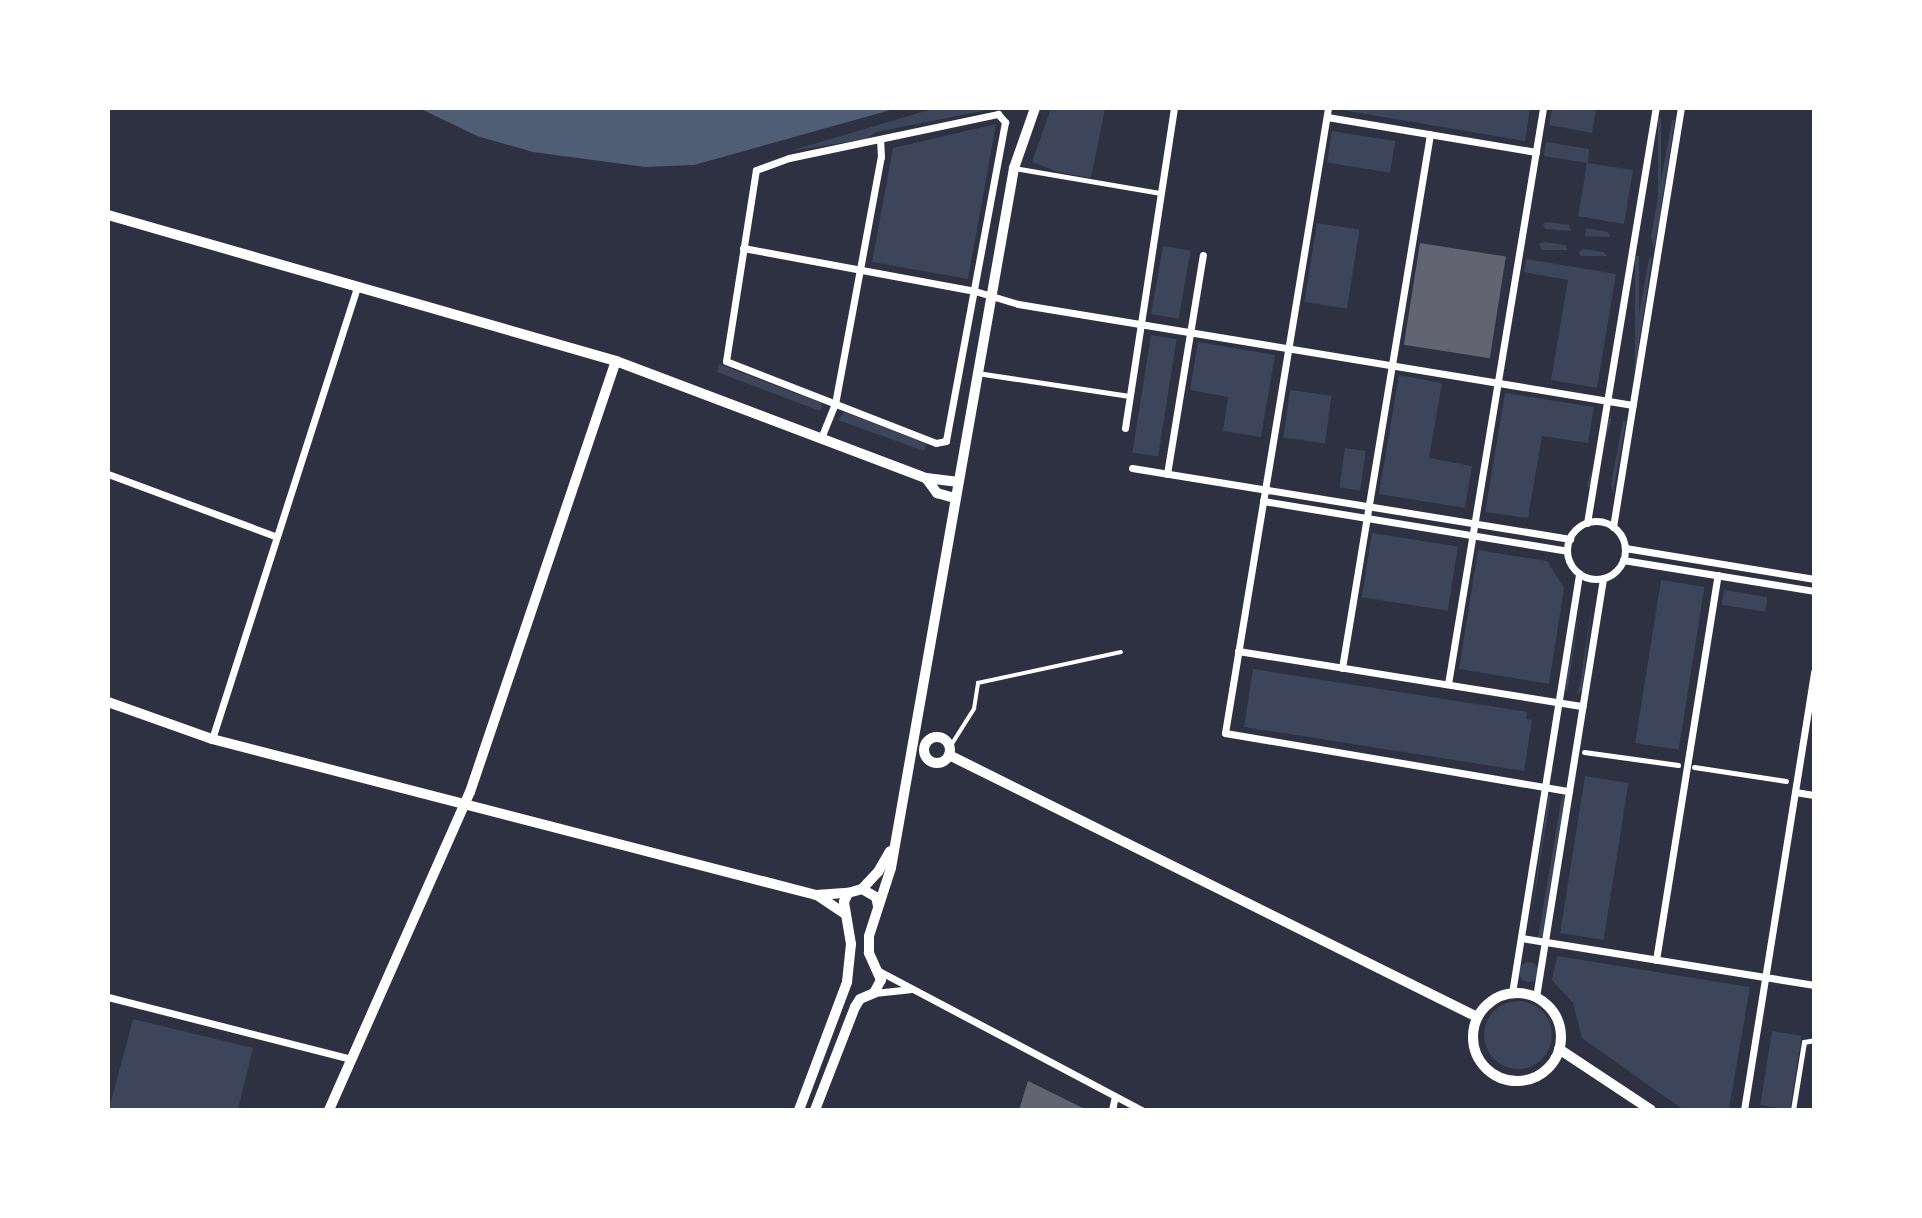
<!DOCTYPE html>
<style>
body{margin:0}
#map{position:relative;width:1922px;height:1218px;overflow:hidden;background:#2d3142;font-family:Rubik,sans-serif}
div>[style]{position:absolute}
.green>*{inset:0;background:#3c4559;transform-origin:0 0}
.round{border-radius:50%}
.water>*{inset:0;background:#4f5d75}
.building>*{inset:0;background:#626471;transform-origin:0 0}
.service>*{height:3.5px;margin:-1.75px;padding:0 1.75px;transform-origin:1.75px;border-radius:1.75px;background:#fff}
.pedestrian>*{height:5px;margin:-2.5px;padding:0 2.5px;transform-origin:2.5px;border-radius:2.5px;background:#fff}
.minor>*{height:7px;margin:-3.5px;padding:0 3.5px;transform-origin:3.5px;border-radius:3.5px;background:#fff}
.minor>.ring{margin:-3.5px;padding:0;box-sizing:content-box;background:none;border:7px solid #fff;border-radius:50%}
.tertiary>*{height:10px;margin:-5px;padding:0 5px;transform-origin:5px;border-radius:5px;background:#fff}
.tertiary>.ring{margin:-5px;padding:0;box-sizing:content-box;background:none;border:10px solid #fff;border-radius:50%}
span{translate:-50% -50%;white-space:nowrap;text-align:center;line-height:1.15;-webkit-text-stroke:7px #fff;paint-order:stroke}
.frame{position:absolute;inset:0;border:110px solid #fff;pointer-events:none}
</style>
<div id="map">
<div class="green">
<i style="clip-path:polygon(1051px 108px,1105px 109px,1091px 178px,1058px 172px,1032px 162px)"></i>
<i style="clip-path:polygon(1552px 108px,1596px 109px,1592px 133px,1549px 125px)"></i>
<i style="clip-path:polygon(932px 109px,993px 109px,876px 132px,866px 139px,790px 151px)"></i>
<i style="clip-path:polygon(1336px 109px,1336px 108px,1530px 109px,1525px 141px)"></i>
<i style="left:1658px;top:118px;width:3px;height:131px"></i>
<i style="clip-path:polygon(1672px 120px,1675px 120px,1654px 250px,1651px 236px)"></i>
<i style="clip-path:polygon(996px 124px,968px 279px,872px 262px,893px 148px)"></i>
<i style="left:1332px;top:131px;width:64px;height:32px;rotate:9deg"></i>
<i style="clip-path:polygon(1546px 142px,1589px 149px,1588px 163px,1633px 170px,1624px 224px,1578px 216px,1587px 163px,1544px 156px)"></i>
<i style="clip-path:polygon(1547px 222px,1569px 225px,1571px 231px,1545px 229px,1543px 224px)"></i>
<i style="left:1317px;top:223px;width:43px;height:80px;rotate:9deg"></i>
<i style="clip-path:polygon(1586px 228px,1608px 232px,1610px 237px,1585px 236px)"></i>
<i style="clip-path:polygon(1544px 242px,1565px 245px,1568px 250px,1542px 250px,1539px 244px)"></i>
<i style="left:1163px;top:246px;width:28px;height:69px;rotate:10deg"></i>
<i style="clip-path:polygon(1583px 249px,1604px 252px,1607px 256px,1581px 256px,1578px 252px)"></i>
<i style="left:1635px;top:256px;width:4px;height:131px"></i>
<i style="clip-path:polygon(1649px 258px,1652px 258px,1639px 341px,1637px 326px)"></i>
<i style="clip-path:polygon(1526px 259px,1616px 274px,1597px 388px,1551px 380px,1568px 280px,1524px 272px)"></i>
<i style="left:1151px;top:335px;width:26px;height:119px;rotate:9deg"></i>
<i style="clip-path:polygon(1198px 342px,1275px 355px,1261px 437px,1223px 431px,1228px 397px,1190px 390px)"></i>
<i style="clip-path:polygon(719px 364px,821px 403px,822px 407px,820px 411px,717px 372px)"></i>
<i style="clip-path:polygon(1399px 375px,1442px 383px,1429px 458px,1472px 466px,1465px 508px,1379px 494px)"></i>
<i style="left:1290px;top:390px;width:42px;height:48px;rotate:8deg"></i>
<i style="clip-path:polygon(1505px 393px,1594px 407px,1588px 443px,1542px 436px,1528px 518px,1485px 512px)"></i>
<i style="clip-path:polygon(844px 412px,927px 444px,924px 451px,838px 420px)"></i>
<i style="left:1609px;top:418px;width:3px;height:72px;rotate:18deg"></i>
<i style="clip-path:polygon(1623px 421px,1626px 421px,1613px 493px,1611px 484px)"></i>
<i style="left:1345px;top:448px;width:21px;height:40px;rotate:8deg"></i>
<i style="left:1372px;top:533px;width:87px;height:65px;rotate:9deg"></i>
<i style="clip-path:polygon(1478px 550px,1547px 561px,1564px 588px,1549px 684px,1459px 669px)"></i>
<i style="left:1661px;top:580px;width:44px;height:165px;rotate:9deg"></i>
<i style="left:1724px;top:590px;width:44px;height:15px;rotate:9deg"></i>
<i style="clip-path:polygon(1581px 602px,1567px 692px,1565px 688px)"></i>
<i style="clip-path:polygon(1592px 604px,1582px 691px,1576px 694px,1580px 685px)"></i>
<i style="clip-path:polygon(1253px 669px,1527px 712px,1526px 719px,1532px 720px,1524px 771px,1244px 727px)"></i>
<i style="left:1585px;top:776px;width:44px;height:159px;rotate:9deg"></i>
<i style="clip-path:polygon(1551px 794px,1528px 936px,1548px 797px)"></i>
<i style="clip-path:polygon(1562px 795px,1565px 796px,1543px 936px,1538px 938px)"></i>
<i style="clip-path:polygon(1557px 956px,1750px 987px,1729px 1109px,1682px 1109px,1582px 1038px,1573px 1003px,1552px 980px)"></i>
<i class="round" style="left:1519px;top:962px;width:20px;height:20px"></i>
<i class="round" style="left:1484px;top:1001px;width:68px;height:68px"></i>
<i style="clip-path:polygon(133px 1019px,253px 1048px,238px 1109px,109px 1109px)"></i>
<i style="left:1772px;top:1031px;width:30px;height:75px;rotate:9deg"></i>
</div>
<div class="water">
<i style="clip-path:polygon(421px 109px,421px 108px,894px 109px,694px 165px,645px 167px,533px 152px,477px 136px)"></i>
</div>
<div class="building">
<i style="left:1420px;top:243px;width:87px;height:103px;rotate:9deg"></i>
<i style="clip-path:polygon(1028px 1081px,1087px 1110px,1019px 1110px)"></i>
</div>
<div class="service">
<i style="left:950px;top:747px;width:45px;rotate:-57.7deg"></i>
<i style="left:974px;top:709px;width:26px;rotate:-81deg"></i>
<i style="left:978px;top:683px;width:146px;rotate:-12.2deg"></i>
</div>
<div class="pedestrian">
<i style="left:1014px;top:168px;width:149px;rotate:9.7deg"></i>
<i style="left:977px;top:373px;width:154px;rotate:8.6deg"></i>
<i style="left:1584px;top:752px;width:95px;rotate:7.9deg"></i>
<i style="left:1694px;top:767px;width:93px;rotate:8.7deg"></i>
<i style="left:1793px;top:1110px;width:69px;rotate:-80.8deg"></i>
<i style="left:1804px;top:1042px;width:10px;rotate:-11deg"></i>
</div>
<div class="minor">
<i style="left:1328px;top:108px;width:633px;rotate:99.36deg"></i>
<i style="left:1225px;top:733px;width:349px;rotate:9.6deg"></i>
<i style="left:998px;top:114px;width:11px;rotate:49deg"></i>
<i style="left:1005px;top:122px;width:324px;rotate:100.5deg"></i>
<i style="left:946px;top:441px;width:10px;rotate:169deg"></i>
<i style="left:936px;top:443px;width:225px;rotate:-158.7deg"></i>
<i style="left:726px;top:361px;width:193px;rotate:-81.1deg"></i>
<i style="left:756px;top:170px;width:35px;rotate:-20deg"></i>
<i style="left:789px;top:158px;width:214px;rotate:-11.9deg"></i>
<i style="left:1327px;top:117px;width:212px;rotate:9.5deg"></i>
<i style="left:743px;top:248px;width:236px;rotate:10.5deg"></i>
<i style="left:975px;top:291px;width:45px;rotate:16.8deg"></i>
<i style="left:1018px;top:304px;width:623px;rotate:9.33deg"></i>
<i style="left:1125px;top:428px;width:324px;rotate:-81.3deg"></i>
<i style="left:821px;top:438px;width:37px;rotate:-68deg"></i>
<i style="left:835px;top:404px;width:251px;rotate:-79.5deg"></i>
<i style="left:881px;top:157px;width:17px;rotate:-93deg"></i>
<i style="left:1132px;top:468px;width:444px;rotate:9.2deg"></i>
<i style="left:108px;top:474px;width:180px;rotate:20.4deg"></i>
<i style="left:1167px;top:474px;width:222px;rotate:-80.7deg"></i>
<i style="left:1263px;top:501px;width:308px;rotate:9.3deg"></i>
<i class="ring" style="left:1567px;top:521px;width:51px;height:51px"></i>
<i style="left:1587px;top:523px;width:421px;rotate:-80.6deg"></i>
<i style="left:1613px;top:527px;width:424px;rotate:-80.8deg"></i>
<i style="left:1625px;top:548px;width:192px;rotate:9.3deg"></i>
<i style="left:1623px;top:560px;width:193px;rotate:9.2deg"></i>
<i style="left:1238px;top:651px;width:349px;rotate:9.1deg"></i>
<i style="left:1342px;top:668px;width:541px;rotate:-80.64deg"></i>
<i style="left:1448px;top:684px;width:584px;rotate:-80.63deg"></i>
<i style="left:212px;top:739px;width:475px;rotate:-72.2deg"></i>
<i style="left:1795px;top:792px;width:19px;rotate:9deg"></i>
<i style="left:1521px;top:938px;width:297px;rotate:9.1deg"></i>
<i style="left:1656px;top:960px;width:390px;rotate:-80.9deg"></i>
<i style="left:879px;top:971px;width:297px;rotate:27.9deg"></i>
<i style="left:874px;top:993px;width:36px;rotate:-6deg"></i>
<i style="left:1512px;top:993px;width:425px;rotate:-80.9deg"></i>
<i style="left:108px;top:997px;width:252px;rotate:14.3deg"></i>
<i style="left:1536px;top:997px;width:424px;rotate:-80.9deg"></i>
<i style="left:1112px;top:1110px;width:14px;rotate:-78deg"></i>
<i style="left:1744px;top:1110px;width:444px;rotate:-80.9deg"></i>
</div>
<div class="tertiary">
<i style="left:108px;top:215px;width:529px;rotate:16.03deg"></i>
<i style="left:616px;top:361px;width:331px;rotate:20.7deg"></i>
<i style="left:926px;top:478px;width:31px;rotate:7deg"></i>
<i style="left:926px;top:478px;width:19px;rotate:54deg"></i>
<i style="left:937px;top:493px;width:18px;rotate:16deg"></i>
<i style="left:108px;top:702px;width:110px;rotate:19.6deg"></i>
<i style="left:212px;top:739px;width:624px;rotate:14.48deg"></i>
<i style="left:816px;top:895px;width:32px;rotate:-4deg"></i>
<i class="ring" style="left:924px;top:737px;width:16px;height:16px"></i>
<i style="left:949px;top:755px;width:589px;rotate:26.39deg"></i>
<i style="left:862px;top:889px;width:16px;rotate:30deg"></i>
<i style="left:876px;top:897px;width:9px;rotate:77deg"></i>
<i style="left:817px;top:895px;width:32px;rotate:34deg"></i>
<i class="ring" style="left:1473px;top:993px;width:78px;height:78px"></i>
<i style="left:1559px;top:1049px;width:110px;rotate:33.5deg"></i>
<i style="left:329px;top:1110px;width:348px;rotate:-66.1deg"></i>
<i style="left:470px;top:792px;width:455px;rotate:-71.3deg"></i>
<i style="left:799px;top:1110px;width:137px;rotate:-69.4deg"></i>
<i style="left:847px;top:982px;width:38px;rotate:-84deg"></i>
<i style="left:851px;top:944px;width:43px;rotate:-99.5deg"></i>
<i style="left:844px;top:902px;width:10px;rotate:-66deg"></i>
<i style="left:848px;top:893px;width:15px;rotate:-16deg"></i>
<i style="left:862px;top:889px;width:23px;rotate:-47deg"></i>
<i style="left:878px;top:872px;width:24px;rotate:-60deg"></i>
<i style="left:815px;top:1110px;width:110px;rotate:-68.8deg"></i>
<i style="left:855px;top:1007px;width:9px;rotate:-58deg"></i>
<i style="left:860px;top:999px;width:15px;rotate:-23deg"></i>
<i style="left:874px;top:993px;width:15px;rotate:-62deg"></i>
<i style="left:881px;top:980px;width:30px;rotate:-114deg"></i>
<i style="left:869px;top:953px;width:17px;rotate:-90deg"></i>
<i style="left:869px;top:936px;width:71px;rotate:-72.1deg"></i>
<i style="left:891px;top:868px;width:711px;rotate:-80.03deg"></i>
<i style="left:1014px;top:168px;width:64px;rotate:-70.7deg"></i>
</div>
<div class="frame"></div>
</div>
